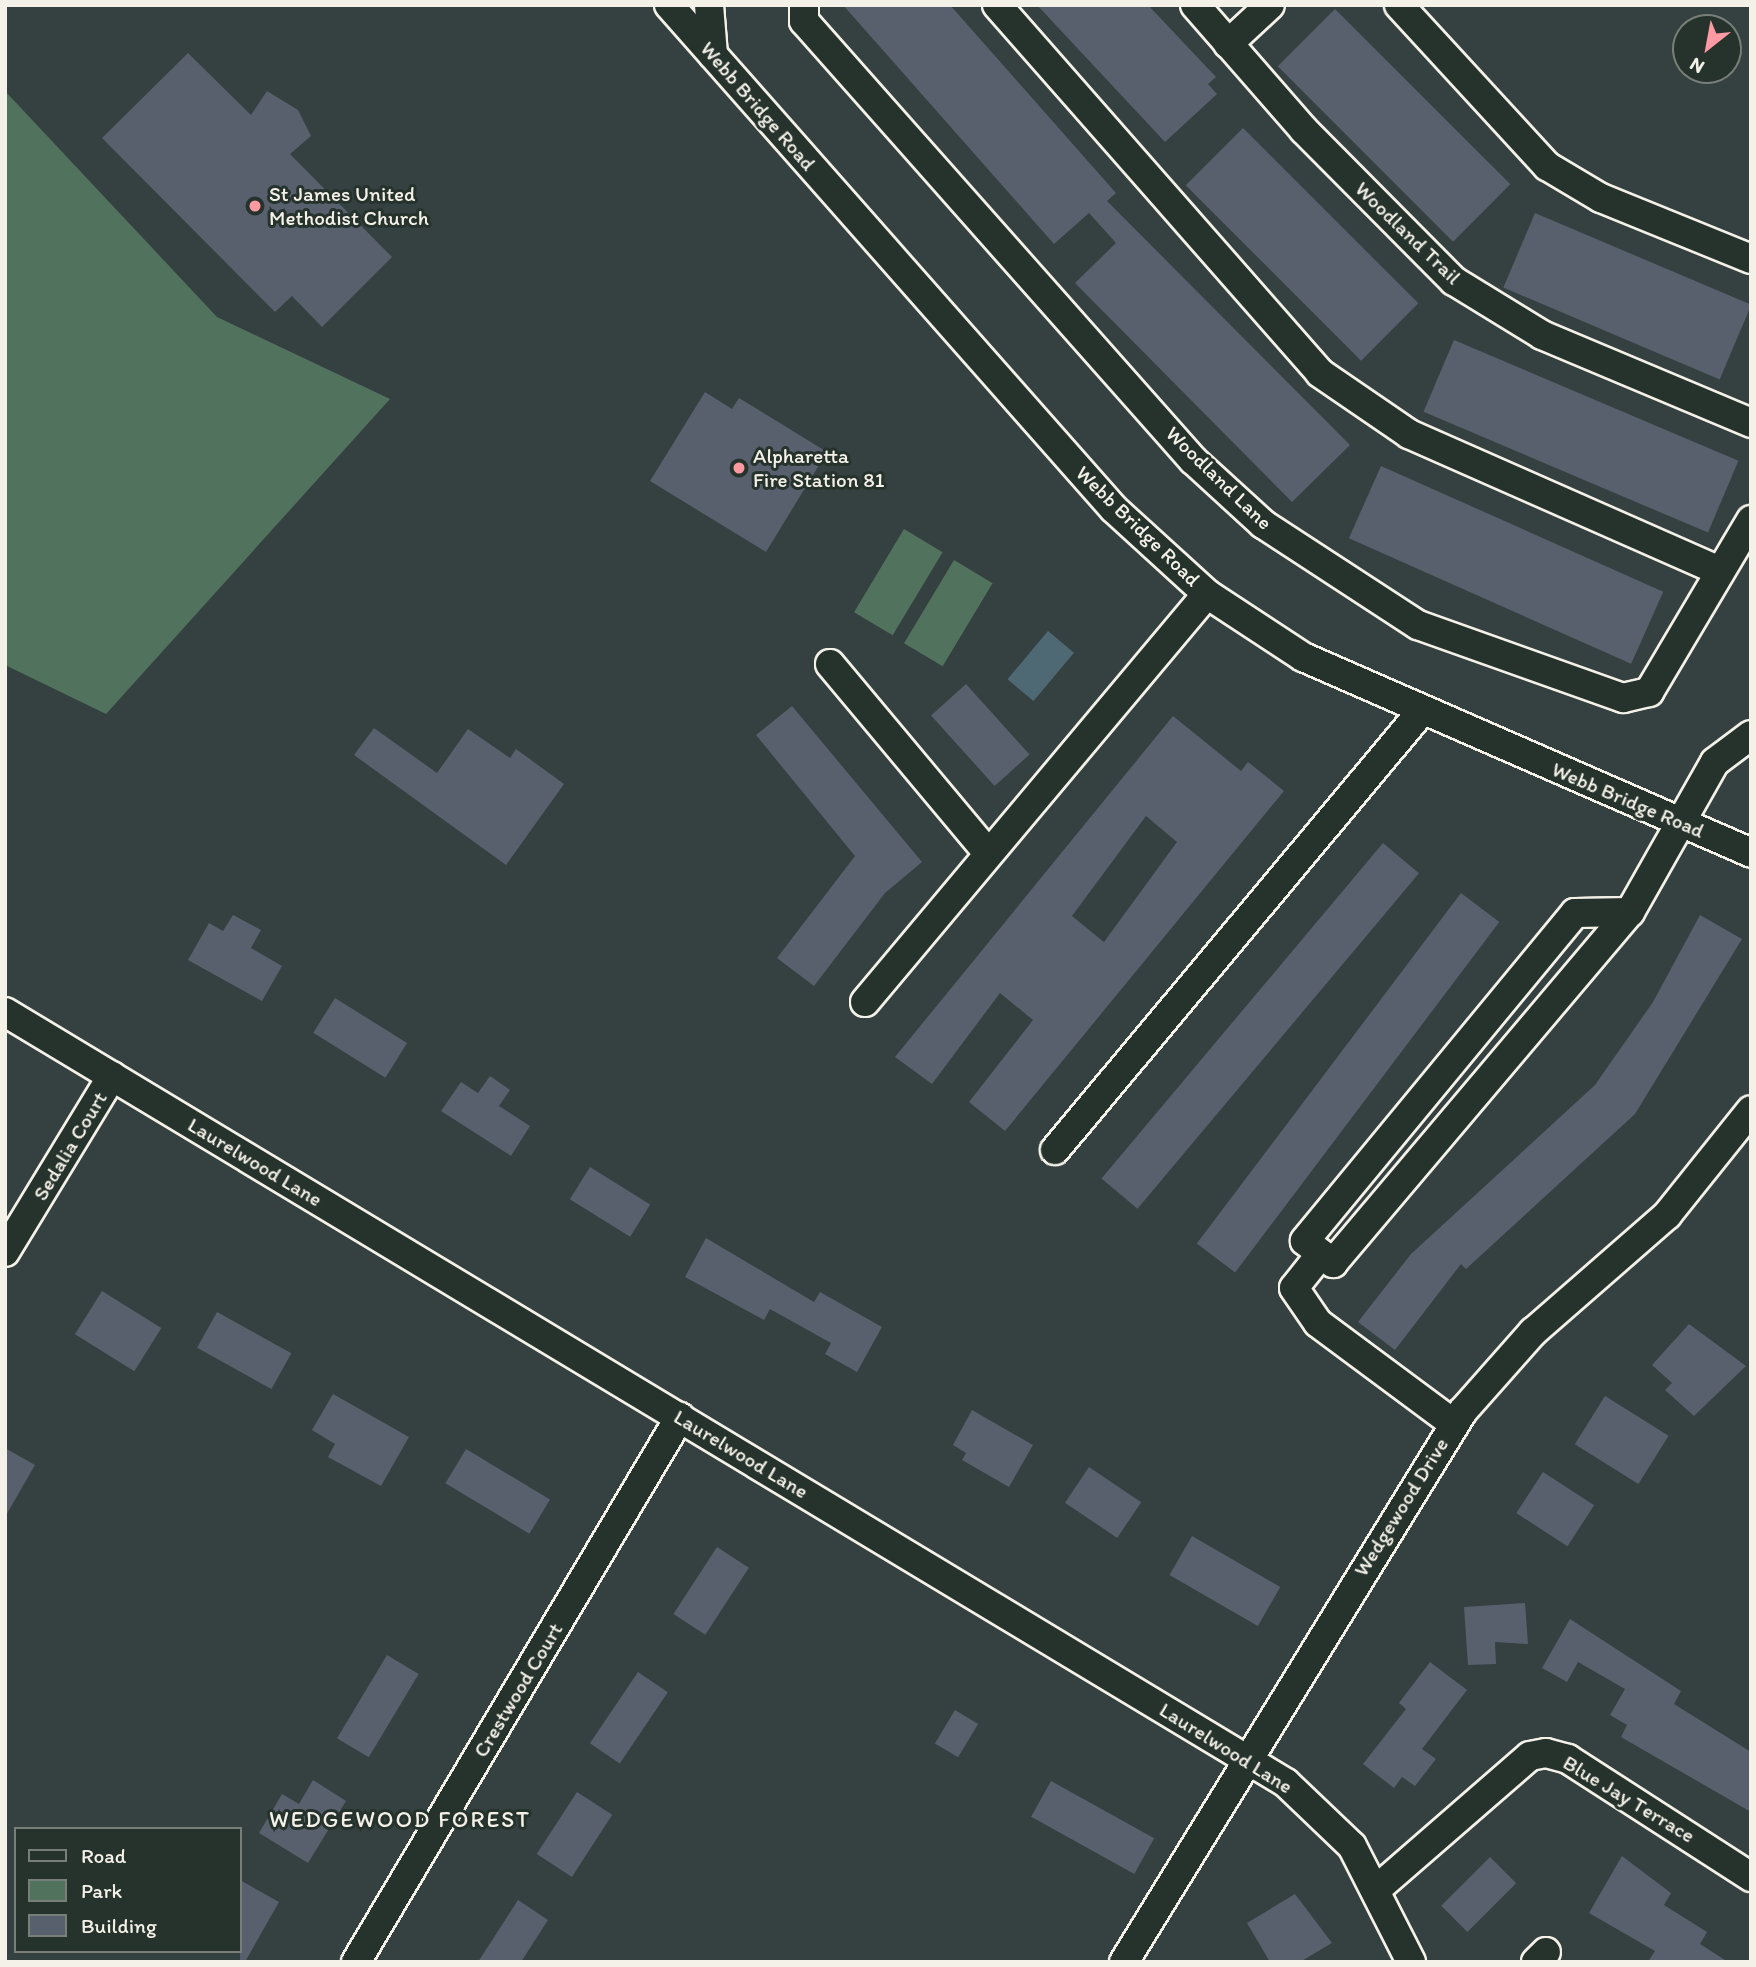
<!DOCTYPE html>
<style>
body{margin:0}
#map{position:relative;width:1756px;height:1967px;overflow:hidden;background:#354040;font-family:Itim,sans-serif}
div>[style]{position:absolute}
.green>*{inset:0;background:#51735d;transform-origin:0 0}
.water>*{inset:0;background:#4f6974;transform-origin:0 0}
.building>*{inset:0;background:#585f6d;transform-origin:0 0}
.roads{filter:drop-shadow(2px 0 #f4f1e8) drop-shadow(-2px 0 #f4f1e8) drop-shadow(0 2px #f4f1e8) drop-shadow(0 -2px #f4f1e8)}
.minor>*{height:28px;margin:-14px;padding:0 14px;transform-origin:14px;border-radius:14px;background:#26332d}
.dots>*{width:19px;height:19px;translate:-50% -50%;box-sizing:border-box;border:4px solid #26332d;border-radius:50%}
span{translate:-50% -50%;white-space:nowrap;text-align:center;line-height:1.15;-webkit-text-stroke:6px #26332d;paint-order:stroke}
.street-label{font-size:21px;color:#f4f1e8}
.poi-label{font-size:21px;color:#f4f1e8}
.left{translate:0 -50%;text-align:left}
.neighbourhood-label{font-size:23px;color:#f4f1e8;letter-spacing:2px}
.frame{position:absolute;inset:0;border:7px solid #f4f1e8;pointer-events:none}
.legend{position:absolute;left:14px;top:1827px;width:228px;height:126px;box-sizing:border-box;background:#26332d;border:2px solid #787f78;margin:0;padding:9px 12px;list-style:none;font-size:21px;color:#f4f1e8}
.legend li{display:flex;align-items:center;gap:14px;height:35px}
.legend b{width:35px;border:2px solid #787f78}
.north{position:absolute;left:1672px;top:14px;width:70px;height:70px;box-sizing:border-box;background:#26332d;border:2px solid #787f78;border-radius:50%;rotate:211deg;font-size:19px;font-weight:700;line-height:28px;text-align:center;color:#f4f1e8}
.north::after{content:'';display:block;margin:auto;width:24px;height:32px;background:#ff9aa2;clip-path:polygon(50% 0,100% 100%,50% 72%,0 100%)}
</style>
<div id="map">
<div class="green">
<i style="clip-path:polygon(5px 91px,217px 317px,390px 399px,106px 714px,5px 665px)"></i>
<i style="left:904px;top:529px;width:45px;height:97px;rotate:31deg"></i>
<i style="left:954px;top:560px;width:45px;height:97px;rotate:31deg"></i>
</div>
<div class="water">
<i style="left:1048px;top:631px;width:34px;height:63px;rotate:40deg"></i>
</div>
<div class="building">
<i style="clip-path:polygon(843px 5px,950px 5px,1116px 193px,1107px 201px,1350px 445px,1292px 502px,1075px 283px,1116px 243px,1089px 213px,1054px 244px)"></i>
<i style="clip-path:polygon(1037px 5px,1148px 5px,1216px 77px,1208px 84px,1217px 94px,1165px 142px)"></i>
<i style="left:1335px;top:9px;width:248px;height:81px;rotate:45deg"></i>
<i style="clip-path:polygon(188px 53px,251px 115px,267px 91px,298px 110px,311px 136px,290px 154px,392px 257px,322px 327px,292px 296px,275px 312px,102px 138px)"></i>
<i style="left:1243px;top:128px;width:248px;height:81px;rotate:45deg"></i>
<i style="left:1535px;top:213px;width:235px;height:81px;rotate:23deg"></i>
<i style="left:1454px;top:340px;width:309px;height:78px;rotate:23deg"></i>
<i style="clip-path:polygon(705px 392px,732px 409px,739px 398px,827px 452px,766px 552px,650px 481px)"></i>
<i style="left:1381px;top:466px;width:309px;height:79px;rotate:24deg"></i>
<i style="left:966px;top:684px;width:95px;height:47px;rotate:48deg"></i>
<i style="clip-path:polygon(792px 706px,922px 862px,885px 893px,814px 986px,777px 958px,855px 856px,756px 735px)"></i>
<i style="clip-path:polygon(evenodd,1173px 716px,1241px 771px,1248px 762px,1284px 791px,1005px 1131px,969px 1102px,1033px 1020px,1000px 993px,932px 1084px,895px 1057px,1173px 716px,1146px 816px,1177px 842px,1104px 942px,1072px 916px,1146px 816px)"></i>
<i style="clip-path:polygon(374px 728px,437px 773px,468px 729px,510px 758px,516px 749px,564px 784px,506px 865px,354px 755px)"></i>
<i style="left:1383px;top:843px;width:47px;height:438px;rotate:40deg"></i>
<i style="left:1461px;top:893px;width:48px;height:439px;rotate:37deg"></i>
<i style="clip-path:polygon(233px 915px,261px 930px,251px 948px,282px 966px,262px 1001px,188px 960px,209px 923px,223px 931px)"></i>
<i style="clip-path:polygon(1700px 915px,1742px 939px,1635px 1114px,1466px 1269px,1461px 1264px,1395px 1350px,1358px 1322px,1411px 1254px,1595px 1085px,1653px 1002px)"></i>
<i style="left:335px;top:998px;width:85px;height:41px;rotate:32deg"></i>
<i style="clip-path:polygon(490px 1076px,510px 1090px,499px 1106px,530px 1126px,511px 1156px,441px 1111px,461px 1082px,478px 1093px)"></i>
<i style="left:590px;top:1167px;width:71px;height:38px;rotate:32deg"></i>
<i style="clip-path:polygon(706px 1238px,814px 1302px,820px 1292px,882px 1327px,857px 1372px,825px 1354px,831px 1343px,770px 1309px,764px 1320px,685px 1277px)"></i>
<i style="left:102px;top:1291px;width:70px;height:51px;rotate:32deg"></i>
<i style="left:217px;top:1312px;width:85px;height:41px;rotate:29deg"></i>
<i style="clip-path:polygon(1689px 1324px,1746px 1366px,1694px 1416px,1665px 1390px,1672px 1383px,1652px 1365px)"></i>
<i style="clip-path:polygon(333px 1394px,409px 1437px,381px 1486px,328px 1457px,335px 1444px,312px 1430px)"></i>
<i style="left:1605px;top:1396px;width:75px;height:57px;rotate:32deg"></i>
<i style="clip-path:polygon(972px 1410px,1033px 1445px,1009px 1487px,962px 1460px,966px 1453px,953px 1445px)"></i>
<i style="clip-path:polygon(5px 1448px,35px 1465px,5px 1517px)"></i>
<i style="left:466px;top:1449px;width:98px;height:40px;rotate:31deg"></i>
<i style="left:1089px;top:1467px;width:63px;height:43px;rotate:34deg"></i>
<i style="left:1543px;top:1472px;width:61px;height:49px;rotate:33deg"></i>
<i style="left:1192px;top:1536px;width:102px;height:45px;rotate:30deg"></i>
<i style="left:717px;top:1547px;width:38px;height:80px;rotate:33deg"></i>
<i style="clip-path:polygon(1525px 1603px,1528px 1644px,1495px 1642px,1496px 1664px,1468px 1665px,1464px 1607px)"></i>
<i style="clip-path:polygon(1570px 1619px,1681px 1691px,1674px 1704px,1751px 1752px,1751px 1812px,1621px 1737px,1627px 1725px,1610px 1715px,1625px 1689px,1578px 1662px,1567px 1682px,1542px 1668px)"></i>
<i style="left:387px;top:1655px;width:37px;height:97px;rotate:31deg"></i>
<i style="clip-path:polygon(1430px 1662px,1467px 1690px,1422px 1749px,1436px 1759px,1415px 1786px,1402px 1777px,1394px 1788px,1363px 1764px,1406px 1709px,1399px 1703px)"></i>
<i style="left:638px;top:1672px;width:36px;height:86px;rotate:34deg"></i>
<i style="left:955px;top:1710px;width:27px;height:39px;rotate:31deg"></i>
<i style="clip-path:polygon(313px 1780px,346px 1801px,308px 1863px,259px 1833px,282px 1794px,299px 1804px)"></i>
<i style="left:1051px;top:1781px;width:118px;height:41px;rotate:29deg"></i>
<i style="left:577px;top:1792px;width:42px;height:74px;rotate:33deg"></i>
<i style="clip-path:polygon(1622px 1856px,1671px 1893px,1664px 1905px,1707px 1932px,1700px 1944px,1728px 1962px,1648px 1962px,1655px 1951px,1589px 1913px)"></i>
<i style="left:1490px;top:1857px;width:37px;height:69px;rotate:45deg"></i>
<i style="clip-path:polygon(240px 1880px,279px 1902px,245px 1962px,240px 1962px)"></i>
<i style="clip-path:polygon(1295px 1894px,1332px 1943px,1300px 1962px,1270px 1962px,1247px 1923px)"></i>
<i style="clip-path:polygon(518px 1900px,548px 1920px,521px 1962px,478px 1962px)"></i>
</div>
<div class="roads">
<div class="minor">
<i style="left:669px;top:5px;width:672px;rotate:48.56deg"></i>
<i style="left:1114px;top:509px;width:126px;rotate:42.4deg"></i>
<i style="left:1207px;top:594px;width:115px;rotate:33.3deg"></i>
<i style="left:1303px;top:657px;width:489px;rotate:23.6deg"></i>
<i style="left:709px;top:5px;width:50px;rotate:85.4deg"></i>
<i style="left:804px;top:5px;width:16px;rotate:90deg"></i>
<i style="left:804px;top:21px;width:587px;rotate:48.46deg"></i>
<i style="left:1193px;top:460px;width:95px;rotate:42.4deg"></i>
<i style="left:1263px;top:524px;width:185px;rotate:33.1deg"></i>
<i style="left:1418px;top:625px;width:218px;rotate:19.6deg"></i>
<i style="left:1623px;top:698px;width:27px;rotate:-13deg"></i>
<i style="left:1649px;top:692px;width:200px;rotate:-59.3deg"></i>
<i style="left:997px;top:5px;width:490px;rotate:48.7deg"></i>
<i style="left:1320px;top:373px;width:108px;rotate:34.4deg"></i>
<i style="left:1409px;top:434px;width:340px;rotate:23.8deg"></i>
<i style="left:1195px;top:5px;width:166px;rotate:48.9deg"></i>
<i style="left:1304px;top:130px;width:213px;rotate:45.2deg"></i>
<i style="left:1454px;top:281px;width:103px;rotate:31.5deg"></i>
<i style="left:1542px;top:335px;width:227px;rotate:22.8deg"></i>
<i style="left:1399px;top:5px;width:219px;rotate:47.4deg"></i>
<i style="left:1547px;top:166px;width:63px;rotate:30.7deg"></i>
<i style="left:1601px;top:198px;width:162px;rotate:22.1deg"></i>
<i style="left:1228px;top:44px;width:57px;rotate:-42.9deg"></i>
<i style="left:830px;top:664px;width:246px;rotate:50.1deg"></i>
<i style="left:1630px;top:912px;width:55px;rotate:179deg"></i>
<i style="left:1575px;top:913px;width:425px;rotate:129.5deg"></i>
<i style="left:1305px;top:1241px;width:36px;rotate:38deg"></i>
<i style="left:1333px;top:1263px;width:460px;rotate:-49.8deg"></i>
<i style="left:1630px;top:912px;width:172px;rotate:-60.5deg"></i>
<i style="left:1715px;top:762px;width:45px;rotate:-36.9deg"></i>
<i style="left:865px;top:1002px;width:532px;rotate:-50.03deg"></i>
<i style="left:5px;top:1012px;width:1495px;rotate:31.04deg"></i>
<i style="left:1286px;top:1783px;width:91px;rotate:43.7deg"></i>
<i style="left:1352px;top:1846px;width:130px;rotate:63deg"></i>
<i style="left:1055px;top:1150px;width:571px;rotate:-50.12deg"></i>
<i style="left:5px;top:1252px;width:206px;rotate:-58.7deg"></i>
<i style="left:1321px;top:1254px;width:43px;rotate:128.5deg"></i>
<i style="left:1294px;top:1288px;width:42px;rotate:55.6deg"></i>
<i style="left:1318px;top:1323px;width:169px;rotate:36.6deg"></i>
<i style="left:1378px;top:1888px;width:201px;rotate:-41deg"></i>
<i style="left:1530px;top:1756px;width:16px;rotate:-11deg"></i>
<i style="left:1546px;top:1753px;width:23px;rotate:15deg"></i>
<i style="left:1568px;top:1759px;width:218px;rotate:32.8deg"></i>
<i style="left:356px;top:1962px;width:634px;rotate:-59.27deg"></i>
<i style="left:1124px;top:1962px;width:647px;rotate:-58.4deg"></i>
<i style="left:1463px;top:1411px;width:106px;rotate:-48.5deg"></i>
<i style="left:1533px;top:1332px;width:178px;rotate:-41.1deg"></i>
<i style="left:1667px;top:1215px;width:134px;rotate:-51.3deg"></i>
<i style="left:1536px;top:1962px;width:14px;rotate:-45deg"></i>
</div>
</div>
<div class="dots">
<i style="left:255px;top:206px;background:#ff9aa2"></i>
<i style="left:739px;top:468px;background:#ff9aa2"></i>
</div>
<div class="street-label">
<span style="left:758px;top:106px;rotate:49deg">Webb Bridge Road</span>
<span style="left:1408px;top:233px;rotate:44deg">Woodland Trail</span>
<span style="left:1219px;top:478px;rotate:44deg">Woodland Lane</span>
<span style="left:1138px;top:526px;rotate:44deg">Webb Bridge Road</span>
<span style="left:1628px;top:800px;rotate:23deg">Webb Bridge Road</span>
<span style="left:70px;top:1146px;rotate:-59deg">Sedalia Court</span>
<span style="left:255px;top:1162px;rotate:31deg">Laurelwood Lane</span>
<span style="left:741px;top:1454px;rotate:31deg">Laurelwood Lane</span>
<span style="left:1401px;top:1507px;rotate:-58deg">Wedgewood Drive</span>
<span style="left:518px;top:1690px;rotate:-59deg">Crestwood Court</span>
<span style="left:1226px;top:1748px;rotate:32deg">Laurelwood Lane</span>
<span style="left:1629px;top:1799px;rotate:31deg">Blue Jay Terrace</span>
</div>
<div class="poi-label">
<span class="left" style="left:269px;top:206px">St James United<br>Methodist Church</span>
<span class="left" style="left:753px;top:468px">Alpharetta<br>Fire Station 81</span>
</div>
<div class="neighbourhood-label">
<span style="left:400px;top:1819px">WEDGEWOOD FOREST</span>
</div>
<div class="frame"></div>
<ul class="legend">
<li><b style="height:9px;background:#26332d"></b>Road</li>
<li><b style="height:19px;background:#51735d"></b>Park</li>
<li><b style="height:19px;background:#585f6d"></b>Building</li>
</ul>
<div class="north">N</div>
</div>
